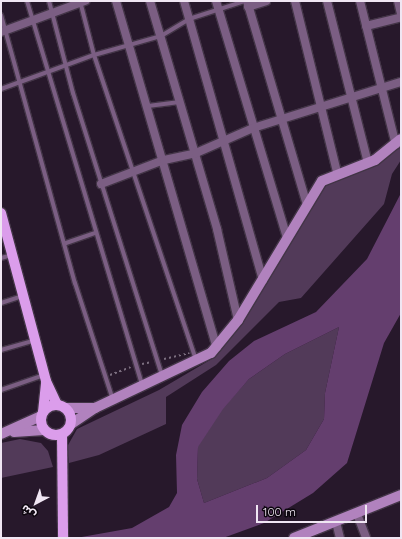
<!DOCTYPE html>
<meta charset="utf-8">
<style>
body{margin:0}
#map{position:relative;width:402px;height:539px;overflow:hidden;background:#27182b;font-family:Quicksand,"Noto Sans Arabic",sans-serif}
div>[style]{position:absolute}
.green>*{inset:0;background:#523a59}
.water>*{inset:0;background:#643e6e}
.path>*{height:1.5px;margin-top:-0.75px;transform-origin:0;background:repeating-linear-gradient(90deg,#7c6f80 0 2px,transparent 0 5px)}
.roads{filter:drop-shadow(1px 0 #433547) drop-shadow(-1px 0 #433547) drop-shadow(0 1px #433547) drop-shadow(0 -1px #433547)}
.lane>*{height:4px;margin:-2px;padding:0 2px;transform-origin:2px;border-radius:2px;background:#7b5e83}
.street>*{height:8px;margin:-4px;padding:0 4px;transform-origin:4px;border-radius:4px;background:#7b5e83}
.secondary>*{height:10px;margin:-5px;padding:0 5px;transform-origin:5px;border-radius:5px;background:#b182be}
.primary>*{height:10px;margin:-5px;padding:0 5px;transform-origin:5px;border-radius:5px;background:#db9deb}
.primary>.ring{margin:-5px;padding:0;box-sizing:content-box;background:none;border:10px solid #db9deb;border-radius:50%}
span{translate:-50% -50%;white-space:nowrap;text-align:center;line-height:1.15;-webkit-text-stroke:3px #0c060e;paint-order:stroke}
.frame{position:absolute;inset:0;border:2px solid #f0e6f3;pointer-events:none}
.north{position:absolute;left:16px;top:483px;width:40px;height:40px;-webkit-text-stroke:3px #0c060e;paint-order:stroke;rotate:221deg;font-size:11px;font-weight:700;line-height:16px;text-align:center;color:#f0e6f3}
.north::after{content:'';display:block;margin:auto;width:14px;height:18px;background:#f0e6f3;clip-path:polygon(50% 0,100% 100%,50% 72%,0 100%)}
.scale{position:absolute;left:256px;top:505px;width:111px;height:18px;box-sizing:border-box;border:2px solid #f0e6f3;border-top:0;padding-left:5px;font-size:12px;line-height:14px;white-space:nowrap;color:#f0e6f3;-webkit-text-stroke:3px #0c060e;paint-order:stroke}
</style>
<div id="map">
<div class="green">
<i style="clip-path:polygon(401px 144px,401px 160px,392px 174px,384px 204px,301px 298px,279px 302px,216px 365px,166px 397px,166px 424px,99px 455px,69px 463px,67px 447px,77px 429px,159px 390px,210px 360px,243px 323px,320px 192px,334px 178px,382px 161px)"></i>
<i style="clip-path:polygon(339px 327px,325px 393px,324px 419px,306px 450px,267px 478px,204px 503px,197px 479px,198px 446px,222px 409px,249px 379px,285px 354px)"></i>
<i style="clip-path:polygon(20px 439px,41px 443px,48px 451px,53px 467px,1px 478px,1px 443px)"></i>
</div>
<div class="water">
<i style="clip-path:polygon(evenodd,401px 193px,401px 313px,384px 343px,347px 463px,313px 493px,264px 523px,223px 538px,76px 538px,132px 528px,169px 507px,177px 493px,176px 455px,182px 425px,202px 392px,229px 361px,254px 341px,316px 312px,367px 259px,401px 193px,339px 327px,325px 393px,324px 419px,306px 450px,267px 478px,204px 503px,197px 479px,198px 447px,223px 409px,249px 379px,285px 354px,339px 327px)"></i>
</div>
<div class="path">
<i style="left:164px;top:359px;width:26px;rotate:-13deg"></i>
<i style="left:142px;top:364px;width:10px;rotate:-11deg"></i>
<i style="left:110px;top:375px;width:22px;rotate:-21deg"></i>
</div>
<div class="roads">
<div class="lane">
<i style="left:27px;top:1px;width:401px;rotate:73.3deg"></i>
<i style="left:49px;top:1px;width:95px;rotate:75.4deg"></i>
<i style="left:73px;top:93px;width:296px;rotate:72.5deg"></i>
<i style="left:80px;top:1px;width:56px;rotate:75.5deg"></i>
<i style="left:94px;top:55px;width:322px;rotate:71.5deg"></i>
<i style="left:1px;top:15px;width:278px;rotate:74.6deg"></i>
<i style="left:75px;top:283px;width:123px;rotate:72deg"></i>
<i style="left:1px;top:89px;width:99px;rotate:-20.1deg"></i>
<i style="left:94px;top:55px;width:70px;rotate:-15.8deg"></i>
<i style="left:161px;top:36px;width:33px;rotate:-31deg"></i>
<i style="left:189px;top:19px;width:59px;rotate:-17.8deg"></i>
<i style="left:148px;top:106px;width:32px;rotate:-7deg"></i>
<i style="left:66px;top:243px;width:31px;rotate:-19deg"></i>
<i style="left:1px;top:258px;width:11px;rotate:-15deg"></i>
<i style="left:1px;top:303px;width:23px;rotate:-18deg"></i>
<i style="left:1px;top:350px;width:35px;rotate:-16deg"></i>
<i style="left:1px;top:390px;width:46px;rotate:-19.2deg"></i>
</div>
<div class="street">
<i style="left:116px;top:1px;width:361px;rotate:73.8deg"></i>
<i style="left:150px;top:1px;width:238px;rotate:73.6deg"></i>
<i style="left:217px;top:229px;width:93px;rotate:77deg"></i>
<i style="left:184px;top:1px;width:290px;rotate:74.2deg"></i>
<i style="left:216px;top:1px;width:247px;rotate:73.3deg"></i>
<i style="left:247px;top:1px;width:213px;rotate:73.6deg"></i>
<i style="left:295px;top:1px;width:176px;rotate:76.2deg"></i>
<i style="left:327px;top:1px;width:167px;rotate:75.8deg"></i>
<i style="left:360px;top:1px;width:148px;rotate:76deg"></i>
<i style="left:398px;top:1px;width:13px;rotate:77deg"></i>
<i style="left:248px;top:7px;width:19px;rotate:-18deg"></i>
<i style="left:366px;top:26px;width:36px;rotate:-14deg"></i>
<i style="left:1px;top:32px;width:90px;rotate:-20.3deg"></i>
<i style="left:101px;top:184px;width:67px;rotate:-20.9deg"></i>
<i style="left:164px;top:160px;width:33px;rotate:-12deg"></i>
<i style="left:196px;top:153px;width:62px;rotate:-23.7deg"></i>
<i style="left:253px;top:128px;width:155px;rotate:-17.3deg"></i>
<i style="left:357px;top:514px;width:26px;rotate:69deg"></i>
<i style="left:336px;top:522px;width:16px;rotate:76deg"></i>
</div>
<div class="secondary">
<i style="left:66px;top:408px;width:29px"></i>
<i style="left:71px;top:424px;width:29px;rotate:-34deg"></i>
<i style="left:95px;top:408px;width:128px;rotate:-25.4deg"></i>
<i style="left:211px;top:353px;width:43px;rotate:-50.7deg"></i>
<i style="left:238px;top:320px;width:162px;rotate:-58.9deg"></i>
<i style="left:322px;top:181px;width:57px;rotate:-21.6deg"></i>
<i style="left:375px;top:160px;width:33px;rotate:-39deg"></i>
<i style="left:14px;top:432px;width:30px;rotate:-4deg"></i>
<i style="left:1px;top:434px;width:44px;rotate:-24.2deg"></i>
<i style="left:294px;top:538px;width:115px;rotate:-21.9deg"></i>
</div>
<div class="primary">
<i style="left:1px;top:213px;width:174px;rotate:75deg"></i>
<i style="left:46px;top:381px;width:26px;rotate:65deg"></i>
<i class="ring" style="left:41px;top:405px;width:20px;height:20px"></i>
<i style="left:43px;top:412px;width:29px;rotate:-84deg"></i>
<i style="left:62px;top:435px;width:103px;rotate:89.4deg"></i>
</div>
</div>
<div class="frame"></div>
<div class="north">ش</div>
<div class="scale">100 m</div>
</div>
